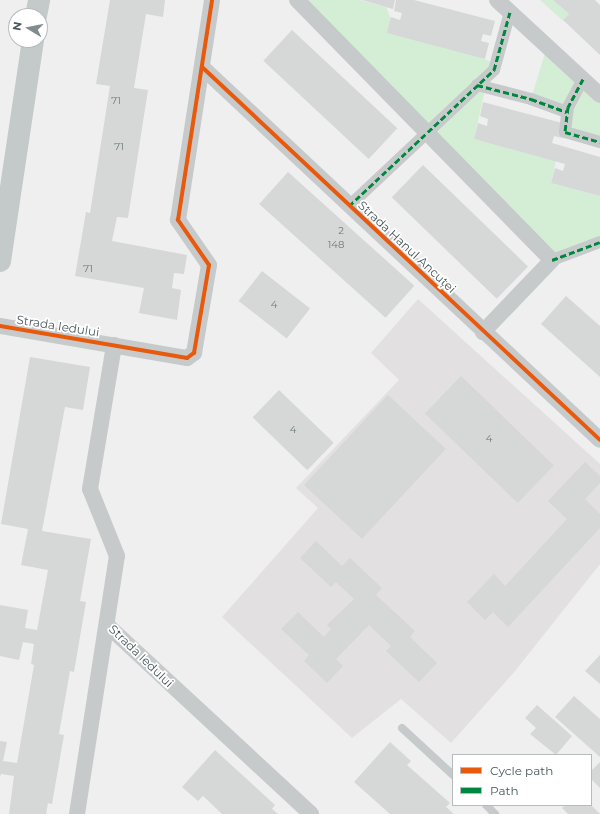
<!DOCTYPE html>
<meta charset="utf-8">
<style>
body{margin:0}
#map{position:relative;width:600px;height:814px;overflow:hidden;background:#f0efef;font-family:Montserrat,sans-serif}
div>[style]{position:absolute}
.education>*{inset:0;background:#e2e0e1}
.green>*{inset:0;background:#d4eed6}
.building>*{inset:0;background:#d6d7d7;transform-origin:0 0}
.service>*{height:8px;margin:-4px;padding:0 4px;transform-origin:4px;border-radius:4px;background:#c7cacb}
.pedestrian>*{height:12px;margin:-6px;padding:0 6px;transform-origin:6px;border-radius:6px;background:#c7cacb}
.minor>*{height:16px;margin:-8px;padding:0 8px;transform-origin:8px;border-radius:8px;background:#c7cacb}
.primary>*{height:22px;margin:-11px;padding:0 11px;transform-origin:11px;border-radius:11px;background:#c4c9ca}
.quiet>*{height:3px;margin-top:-1.5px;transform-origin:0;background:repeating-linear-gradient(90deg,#00873e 0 6px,transparent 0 9px)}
.cycleway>*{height:4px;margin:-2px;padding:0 2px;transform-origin:2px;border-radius:2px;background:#e8590c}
span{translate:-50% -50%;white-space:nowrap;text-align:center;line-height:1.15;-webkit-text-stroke:3.5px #fff;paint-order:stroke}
.number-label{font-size:10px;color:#6c787b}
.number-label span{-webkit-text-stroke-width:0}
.street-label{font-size:12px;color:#47575b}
.legend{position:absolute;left:452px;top:754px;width:140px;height:52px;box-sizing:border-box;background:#fff;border:1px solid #b5bcbd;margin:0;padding:5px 7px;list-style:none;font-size:12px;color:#47575b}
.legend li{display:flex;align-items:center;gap:8px;height:20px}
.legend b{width:20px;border:1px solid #b5bcbd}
.north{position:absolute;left:8px;top:8px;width:40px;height:40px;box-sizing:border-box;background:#fff;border:1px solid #b5bcbd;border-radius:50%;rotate:280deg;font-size:11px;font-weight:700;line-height:16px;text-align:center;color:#47575b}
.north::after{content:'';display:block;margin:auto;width:14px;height:18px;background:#828c8f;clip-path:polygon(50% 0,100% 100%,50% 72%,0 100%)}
</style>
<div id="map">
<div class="education">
<i style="clip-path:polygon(418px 299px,600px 464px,600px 564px,515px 671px,451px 743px,401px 699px,352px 738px,222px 617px,318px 508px,296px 488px,399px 380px,371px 353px)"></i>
</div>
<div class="green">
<i style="clip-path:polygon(306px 0,360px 0,386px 7px,391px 19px,496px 64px,427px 132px)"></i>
<i style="clip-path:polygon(540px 0,553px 0,569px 14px,563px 21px)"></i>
<i style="clip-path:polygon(547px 46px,600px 96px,600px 143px,564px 132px,567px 112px,531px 99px)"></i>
<i style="clip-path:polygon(474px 87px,485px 90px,474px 139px,556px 161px,551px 183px,600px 196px,600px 242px,552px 260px,429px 134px)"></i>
</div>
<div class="building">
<i style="clip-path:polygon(110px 0,165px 0,163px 17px,146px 14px,134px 88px,148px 90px,128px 218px,117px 217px,112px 241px,187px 255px,184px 274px,174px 273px,172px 288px,181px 290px,177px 320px,139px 313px,144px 288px,75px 276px,86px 212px,90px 213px,110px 86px,96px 84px)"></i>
<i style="clip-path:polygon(362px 0,395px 0,393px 9px)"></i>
<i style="clip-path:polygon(396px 0,414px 0,495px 21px,491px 36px,483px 34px,481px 41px,489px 43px,485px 59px,387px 33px,391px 17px,400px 20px,402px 13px,394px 11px)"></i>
<i style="clip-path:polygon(553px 0,595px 0,600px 5px,600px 55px,563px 20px,569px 14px)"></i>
<i style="left:292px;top:30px;width:144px;height:42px;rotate:43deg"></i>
<i style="clip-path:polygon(483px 102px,566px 124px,562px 138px,554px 136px,552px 143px,600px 157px,600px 196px,551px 183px,555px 168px,563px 171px,565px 164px,474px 139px,478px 123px,487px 126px,488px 119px,480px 116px)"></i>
<i style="left:423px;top:165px;width:146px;height:45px;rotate:44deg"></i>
<i style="left:288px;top:172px;width:170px;height:43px;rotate:42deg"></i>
<i style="left:262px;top:271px;width:61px;height:38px;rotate:38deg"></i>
<i style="clip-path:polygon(566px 296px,600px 326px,600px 377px,541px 324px)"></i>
<i style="clip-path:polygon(30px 357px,90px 367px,83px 410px,65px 407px,42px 531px,91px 539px,80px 601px,86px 602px,74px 672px,70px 671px,59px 734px,64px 735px,52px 804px,48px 803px,46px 814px,9px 814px,14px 776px,1px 774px,0 777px,0 741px,7px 742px,3px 761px,17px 763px,34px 665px,31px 664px,34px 644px,23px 642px,19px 660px,0 656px,0 605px,28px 610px,25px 628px,37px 630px,48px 570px,21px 565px,28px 529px,1px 524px)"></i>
<i style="left:461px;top:376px;width:129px;height:52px;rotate:44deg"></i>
<i style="left:279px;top:390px;width:76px;height:38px;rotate:44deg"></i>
<i style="left:388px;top:395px;width:79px;height:123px;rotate:43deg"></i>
<i style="clip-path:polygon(585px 462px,600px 476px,600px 483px,585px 499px,600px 514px,600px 528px,508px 627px,493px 612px,485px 620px,467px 602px,494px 574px,505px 586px,567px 519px,548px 501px)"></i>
<i style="clip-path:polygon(316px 541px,342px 566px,350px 558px,382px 588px,376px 595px,415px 631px,410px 637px,437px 663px,419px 682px,386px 651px,391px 646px,369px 625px,336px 659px,343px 666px,327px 683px,304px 661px,309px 655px,281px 629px,298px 612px,324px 637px,331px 629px,327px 625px,354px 599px,336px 582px,331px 587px,300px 558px)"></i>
<i style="clip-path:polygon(600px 655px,600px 684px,585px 671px)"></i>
<i style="clip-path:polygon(574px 696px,600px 719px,600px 757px,555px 717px)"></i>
<i style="clip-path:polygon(537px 705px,572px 736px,556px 755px,530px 734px,536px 728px,525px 718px)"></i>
<i style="clip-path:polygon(390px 742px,411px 761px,407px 765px,450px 803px,446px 807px,454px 814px,390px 814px,354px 782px)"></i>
<i style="clip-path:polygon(215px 750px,275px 805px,272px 809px,278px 814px,222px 814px,203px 796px,198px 801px,182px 787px)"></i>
<i style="clip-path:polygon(600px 762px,600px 788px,591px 779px,591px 771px)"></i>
<i style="clip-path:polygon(565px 805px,591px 805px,600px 814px,568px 814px,562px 808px)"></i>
</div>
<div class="service">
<i style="left:402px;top:728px;width:69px;rotate:42.7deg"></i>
<i style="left:486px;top:805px;width:13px;rotate:45deg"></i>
</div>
<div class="pedestrian">
<i style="left:583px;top:79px;width:32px;rotate:118deg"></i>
<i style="left:568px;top:107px;width:25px;rotate:97deg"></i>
<i style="left:565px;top:132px;width:36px;rotate:16deg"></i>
<i style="left:477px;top:85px;width:56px;rotate:14.5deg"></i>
<i style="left:531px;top:99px;width:38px;rotate:20deg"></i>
<i style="left:349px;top:206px;width:199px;rotate:-43.2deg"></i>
<i style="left:494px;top:70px;width:60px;rotate:-74.6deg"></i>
<i style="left:552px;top:260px;width:51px;rotate:-20.6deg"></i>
</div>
<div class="minor">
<i style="left:297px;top:0;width:364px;rotate:45.6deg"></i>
<i style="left:552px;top:260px;width:100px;rotate:133.8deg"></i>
<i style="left:497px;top:0;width:140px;rotate:42.7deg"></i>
<i style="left:202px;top:67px;width:545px;rotate:43.14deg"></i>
<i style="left:0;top:326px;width:190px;rotate:9.7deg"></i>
<i style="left:187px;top:358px;width:9px;rotate:-36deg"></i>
<i style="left:194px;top:353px;width:89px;rotate:-80.3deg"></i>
<i style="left:209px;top:265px;width:55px;rotate:-124.6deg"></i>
<i style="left:178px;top:220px;width:223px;rotate:-81.2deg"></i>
<i style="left:107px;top:625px;width:278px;rotate:42.8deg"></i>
<i style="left:77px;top:814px;width:261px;rotate:-81.2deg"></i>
<i style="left:117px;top:556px;width:72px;rotate:-111.9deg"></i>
<i style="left:90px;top:489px;width:146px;rotate:-80.5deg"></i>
</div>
<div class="primary">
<i style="left:36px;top:16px;width:16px;rotate:-79deg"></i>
<i style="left:0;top:261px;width:223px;rotate:-81.5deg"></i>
</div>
<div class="quiet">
<i style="left:583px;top:79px;width:32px;rotate:118deg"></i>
<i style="left:568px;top:107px;width:25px;rotate:97deg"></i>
<i style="left:565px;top:132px;width:36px;rotate:16deg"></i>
<i style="left:477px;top:85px;width:56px;rotate:14.5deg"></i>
<i style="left:531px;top:99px;width:38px;rotate:20deg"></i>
<i style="left:349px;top:206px;width:199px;rotate:-43.2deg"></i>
<i style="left:494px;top:70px;width:60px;rotate:-74.6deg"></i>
<i style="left:552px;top:260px;width:51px;rotate:-20.6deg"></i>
</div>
<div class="cycleway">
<i style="left:202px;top:67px;width:545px;rotate:43.14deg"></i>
<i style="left:0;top:326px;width:190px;rotate:9.7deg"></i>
<i style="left:187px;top:358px;width:9px;rotate:-36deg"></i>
<i style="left:194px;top:353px;width:89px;rotate:-80.3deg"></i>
<i style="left:209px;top:265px;width:55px;rotate:-124.6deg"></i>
<i style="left:178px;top:220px;width:223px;rotate:-81.2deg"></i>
</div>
<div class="number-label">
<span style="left:116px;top:101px">71</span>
<span style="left:119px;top:147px">71</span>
<span style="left:341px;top:231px">2</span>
<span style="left:336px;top:245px">148</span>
<span style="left:88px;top:269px">71</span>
<span style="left:274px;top:305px">4</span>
<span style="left:293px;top:430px">4</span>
<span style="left:489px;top:439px">4</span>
</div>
<div class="street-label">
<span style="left:407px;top:247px;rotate:43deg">Strada Hanul Ancuței</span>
<span style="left:58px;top:326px;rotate:9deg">Strada Iedului</span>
<span style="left:141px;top:656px;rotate:44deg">Strada Iedului</span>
</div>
<ul class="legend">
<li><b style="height:5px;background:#e8590c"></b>Cycle path</li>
<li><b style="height:5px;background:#00873e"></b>Path</li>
</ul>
<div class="north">N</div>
</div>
